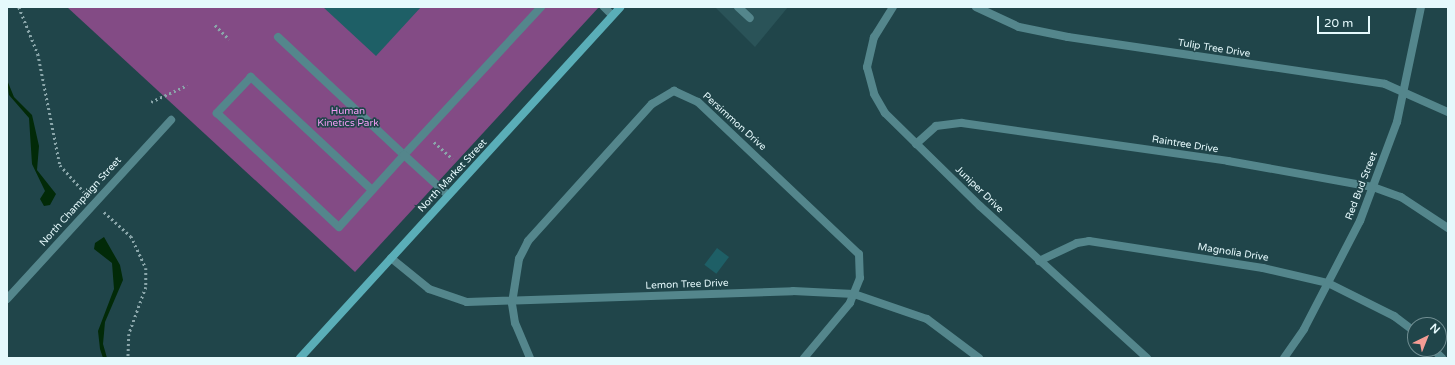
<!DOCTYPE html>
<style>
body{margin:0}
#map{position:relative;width:1455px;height:365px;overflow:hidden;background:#20454a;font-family:"Varela Round",sans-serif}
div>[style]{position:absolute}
.built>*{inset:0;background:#2a5358}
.green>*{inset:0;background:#834b85}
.water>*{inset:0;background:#022a08}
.building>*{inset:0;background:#1e5f66;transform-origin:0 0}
.path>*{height:2.5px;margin-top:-1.25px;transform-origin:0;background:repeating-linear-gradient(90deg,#8aa6aa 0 2px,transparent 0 5px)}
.service>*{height:8px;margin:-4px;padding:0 4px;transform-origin:4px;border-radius:4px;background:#54868c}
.minor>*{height:8px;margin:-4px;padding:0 4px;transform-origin:4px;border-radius:4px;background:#54868c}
.secondary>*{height:8px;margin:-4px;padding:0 4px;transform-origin:4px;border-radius:4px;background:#5aaeb8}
span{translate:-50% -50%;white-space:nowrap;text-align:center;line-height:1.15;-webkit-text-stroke:3.5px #20454a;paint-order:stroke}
.street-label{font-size:10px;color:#e5f9fc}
.park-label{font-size:10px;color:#f19cf4}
.frame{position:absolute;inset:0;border:8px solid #e5f9fc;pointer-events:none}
.north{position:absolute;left:1407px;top:317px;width:40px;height:40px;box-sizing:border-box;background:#20454a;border:1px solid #6f8d91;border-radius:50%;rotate:43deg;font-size:11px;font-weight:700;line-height:16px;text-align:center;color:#e5f9fc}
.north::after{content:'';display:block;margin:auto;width:14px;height:18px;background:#f59c94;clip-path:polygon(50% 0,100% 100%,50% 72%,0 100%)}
.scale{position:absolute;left:1317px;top:16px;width:53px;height:18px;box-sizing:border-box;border:2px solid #e5f9fc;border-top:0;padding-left:5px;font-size:12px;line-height:14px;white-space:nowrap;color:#e5f9fc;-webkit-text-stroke:3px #20454a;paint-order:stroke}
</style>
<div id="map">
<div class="built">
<i style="clip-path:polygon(715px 7px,788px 7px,755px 47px)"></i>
</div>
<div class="green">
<i style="clip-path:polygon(67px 7px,599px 7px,355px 272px)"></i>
</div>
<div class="water">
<i style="clip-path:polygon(7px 80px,14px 97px,32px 115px,39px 146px,37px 170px,56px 194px,50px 205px,44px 206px,40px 199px,45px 191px,32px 164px,29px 118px,9px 95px)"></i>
<i style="clip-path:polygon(104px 237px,120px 265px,123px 280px,105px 322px,103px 344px,107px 358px,103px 358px,100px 349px,98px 331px,114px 289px,112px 263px,94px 249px,95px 243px)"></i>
</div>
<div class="building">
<i style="clip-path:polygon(323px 7px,421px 7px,376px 56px)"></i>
<i style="left:717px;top:248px;width:15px;height:21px;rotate:37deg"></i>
</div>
<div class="path">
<i style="left:19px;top:7px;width:51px;rotate:68deg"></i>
<i style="left:38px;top:54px;width:113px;rotate:78.8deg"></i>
<i style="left:60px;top:165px;width:39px;rotate:48deg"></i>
<i style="left:215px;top:25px;width:20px;rotate:45deg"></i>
<i style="left:151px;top:102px;width:40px;rotate:-25deg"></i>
<i style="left:434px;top:142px;width:25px;rotate:42deg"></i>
<i style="left:104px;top:212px;width:36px;rotate:42deg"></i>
<i style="left:131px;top:236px;width:35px;rotate:65deg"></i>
<i style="left:146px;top:268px;width:19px;rotate:90deg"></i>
<i style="left:146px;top:287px;width:50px;rotate:109.9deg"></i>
<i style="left:129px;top:334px;width:24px;rotate:92deg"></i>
</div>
<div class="service">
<i style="left:604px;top:7px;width:11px;rotate:45deg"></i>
<i style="left:738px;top:7px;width:16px;rotate:43deg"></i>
<i style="left:278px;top:37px;width:173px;rotate:43.1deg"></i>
<i style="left:404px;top:155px;width:202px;rotate:-47.2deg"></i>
<i style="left:372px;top:190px;width:166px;rotate:-137deg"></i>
<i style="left:251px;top:77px;width:50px;rotate:133.4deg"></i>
<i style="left:217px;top:113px;width:167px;rotate:43.1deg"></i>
<i style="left:339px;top:227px;width:97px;rotate:-47.9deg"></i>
<i style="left:404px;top:155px;width:59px;rotate:42.3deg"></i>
</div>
<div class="minor">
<i style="left:893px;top:7px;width:36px;rotate:122deg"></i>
<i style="left:874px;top:37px;width:31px;rotate:103deg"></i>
<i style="left:867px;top:67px;width:28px;rotate:75deg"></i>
<i style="left:874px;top:94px;width:22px;rotate:60deg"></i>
<i style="left:885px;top:113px;width:133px;rotate:44.4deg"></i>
<i style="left:980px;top:206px;width:226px;rotate:42.3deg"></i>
<i style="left:976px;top:7px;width:47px;rotate:24.9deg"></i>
<i style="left:1019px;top:27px;width:50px;rotate:11.5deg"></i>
<i style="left:1068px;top:37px;width:320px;rotate:8.4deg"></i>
<i style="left:1385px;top:84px;width:69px;rotate:24deg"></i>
<i style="left:916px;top:144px;width:27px;rotate:-42deg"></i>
<i style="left:936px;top:126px;width:26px;rotate:-7deg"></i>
<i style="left:962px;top:123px;width:269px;rotate:8.1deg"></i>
<i style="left:1228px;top:161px;width:147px;rotate:10.2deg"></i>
<i style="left:1373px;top:187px;width:30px;rotate:20deg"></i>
<i style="left:1401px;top:197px;width:56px;rotate:33.4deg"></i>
<i style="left:391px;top:258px;width:49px;rotate:39.2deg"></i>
<i style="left:429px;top:289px;width:40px;rotate:18.9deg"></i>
<i style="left:467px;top:302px;width:326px;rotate:-1.9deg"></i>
<i style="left:793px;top:291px;width:61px;rotate:2.8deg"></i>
<i style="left:854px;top:294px;width:77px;rotate:18.9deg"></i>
<i style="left:927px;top:319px;width:65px;rotate:36.9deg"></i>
<i style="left:1039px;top:261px;width:42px;rotate:-25.3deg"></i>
<i style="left:1077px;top:243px;width:12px;rotate:-9deg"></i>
<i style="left:1089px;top:241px;width:176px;rotate:8.8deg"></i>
<i style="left:1263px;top:268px;width:67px;rotate:13deg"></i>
<i style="left:1328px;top:283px;width:74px;rotate:26.6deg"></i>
<i style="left:1394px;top:316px;width:26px;rotate:37deg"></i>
<i style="left:7px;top:299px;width:243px;rotate:-47.5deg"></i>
<i style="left:1433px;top:349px;width:13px;rotate:45deg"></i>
<i style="left:530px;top:358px;width:38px;rotate:-113deg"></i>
<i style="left:515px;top:323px;width:20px;rotate:-99deg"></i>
<i style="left:512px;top:303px;width:45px;rotate:-81deg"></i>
<i style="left:519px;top:259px;width:20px;rotate:-63deg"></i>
<i style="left:528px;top:241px;width:185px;rotate:-47.9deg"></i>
<i style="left:652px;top:104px;width:26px;rotate:-31deg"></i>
<i style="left:674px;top:91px;width:26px;rotate:25deg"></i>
<i style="left:698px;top:102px;width:221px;rotate:43.4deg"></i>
<i style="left:859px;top:254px;width:24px;rotate:88deg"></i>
<i style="left:860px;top:278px;width:27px;rotate:112deg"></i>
<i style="left:850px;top:303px;width:72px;rotate:129.9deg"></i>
<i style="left:1284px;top:358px;width:35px;rotate:-55deg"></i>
<i style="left:1304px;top:329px;width:122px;rotate:-62.6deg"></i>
<i style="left:1360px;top:221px;width:106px;rotate:-69.5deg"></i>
<i style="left:1397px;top:122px;width:117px;rotate:-78.2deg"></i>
</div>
<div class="secondary">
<i style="left:300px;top:358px;width:475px;rotate:-47.6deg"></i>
</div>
<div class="street-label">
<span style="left:1214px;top:49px;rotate:9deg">Tulip Tree Drive</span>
<span style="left:734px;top:122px;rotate:42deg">Persimmon Drive</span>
<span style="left:1185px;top:145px;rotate:9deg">Raintree Drive</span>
<span style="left:453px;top:176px;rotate:-47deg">North Market Street</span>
<span style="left:1362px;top:186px;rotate:-69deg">Red Bud Street</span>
<span style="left:979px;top:190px;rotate:44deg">Juniper Drive</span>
<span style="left:81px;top:202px;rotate:-48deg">North Champaign Street</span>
<span style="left:1233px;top:253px;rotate:9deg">Magnolia Drive</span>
<span style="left:687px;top:285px;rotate:-2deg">Lemon Tree Drive</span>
</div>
<div class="park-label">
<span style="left:348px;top:117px">Human<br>Kinetics Park</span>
</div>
<div class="frame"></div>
<div class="north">N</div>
<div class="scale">20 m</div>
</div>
